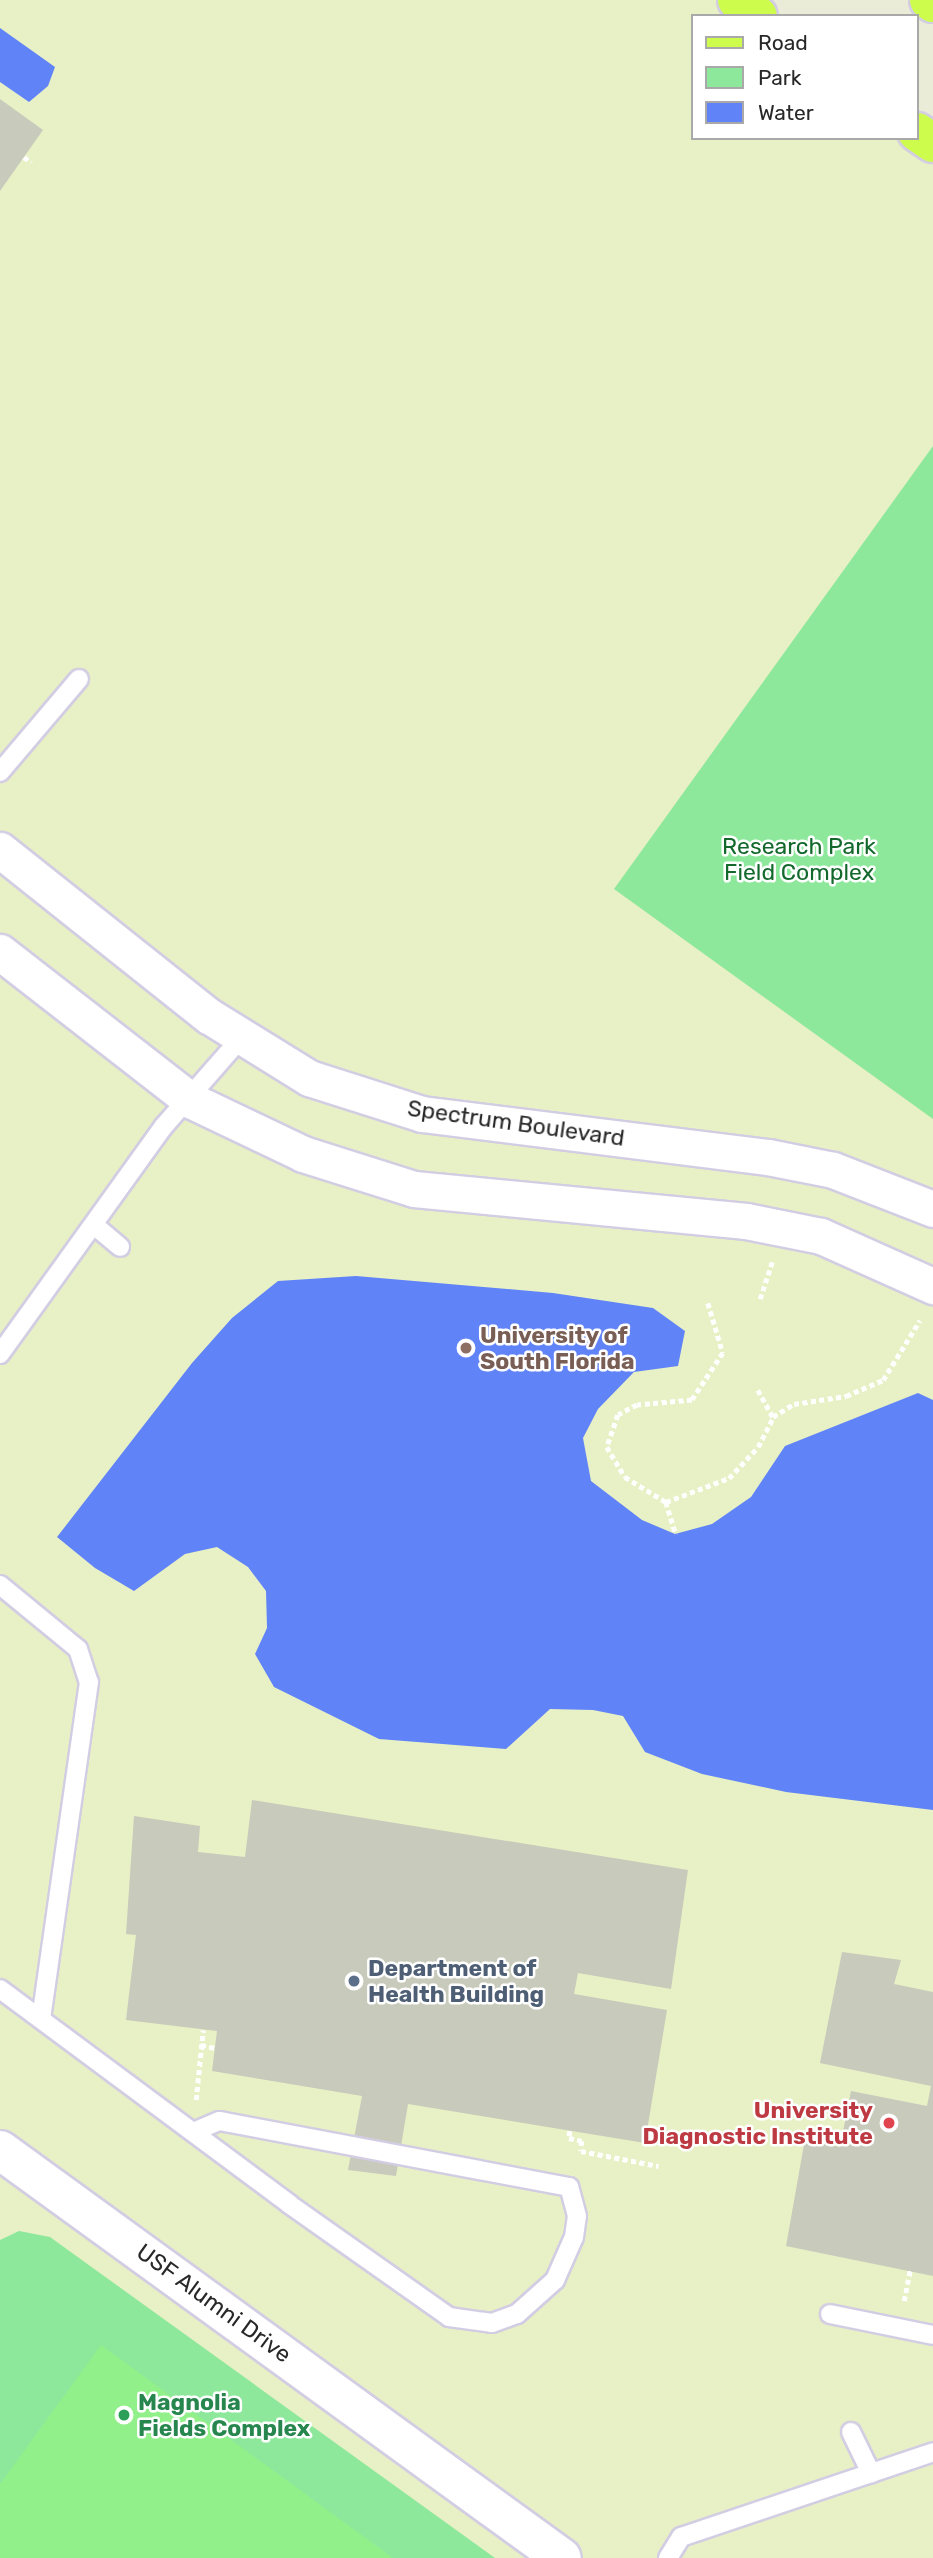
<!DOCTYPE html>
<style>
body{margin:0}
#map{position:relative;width:933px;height:2558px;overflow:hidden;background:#eaecd7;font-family:Rubik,sans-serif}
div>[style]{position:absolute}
.education>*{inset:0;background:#e8f0c5}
.green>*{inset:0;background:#8ee89c}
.pitch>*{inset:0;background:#91f089}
.water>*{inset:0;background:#6084f8}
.building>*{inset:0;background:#c8cabb}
.path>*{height:4.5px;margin-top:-2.25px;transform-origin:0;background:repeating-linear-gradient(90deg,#fff 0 5px,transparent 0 8.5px)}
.roads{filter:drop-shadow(2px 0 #d3cde3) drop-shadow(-2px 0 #d3cde3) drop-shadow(0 2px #d3cde3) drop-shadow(0 -2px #d3cde3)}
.service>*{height:18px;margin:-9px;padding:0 9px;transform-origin:9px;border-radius:9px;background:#fff}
.minor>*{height:35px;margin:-17.5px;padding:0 17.5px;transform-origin:17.5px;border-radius:17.5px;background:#fff}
.tertiary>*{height:38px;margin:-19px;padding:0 19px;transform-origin:19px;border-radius:19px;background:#fff}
.primary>*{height:38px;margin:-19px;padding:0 19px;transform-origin:19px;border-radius:19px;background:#cefc4c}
.dots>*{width:19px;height:19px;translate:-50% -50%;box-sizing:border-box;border:4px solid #fff;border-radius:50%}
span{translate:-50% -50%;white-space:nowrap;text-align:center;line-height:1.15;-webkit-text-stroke:5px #fff;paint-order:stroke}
.park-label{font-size:23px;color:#13692c}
.street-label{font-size:23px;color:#282828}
.education-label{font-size:23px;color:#785e54;font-weight:700}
.left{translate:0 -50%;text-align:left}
.service-label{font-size:23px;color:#4e5e75;font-weight:700}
.health-label{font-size:23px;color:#be3a42;font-weight:700}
.right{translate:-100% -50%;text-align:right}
.leisure-label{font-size:23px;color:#27864d;font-weight:700}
.legend{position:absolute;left:691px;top:14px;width:228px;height:126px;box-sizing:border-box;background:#fff;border:2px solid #a9a9a9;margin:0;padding:9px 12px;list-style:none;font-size:21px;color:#282828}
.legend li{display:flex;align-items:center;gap:14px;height:35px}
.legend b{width:35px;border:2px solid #a9a9a9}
</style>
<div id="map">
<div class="education">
<i style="clip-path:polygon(0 0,749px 0,771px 16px,693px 16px,693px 138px,917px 138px,933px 134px,933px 2558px,0 2558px)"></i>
</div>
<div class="green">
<i style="clip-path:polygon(933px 446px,933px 1119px,614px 889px)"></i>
<i style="clip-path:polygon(19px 2231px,50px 2237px,495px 2558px,0 2558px,0 2240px)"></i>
</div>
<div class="pitch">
<i style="clip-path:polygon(101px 2345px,393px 2558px,0 2558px,0 2484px)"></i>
</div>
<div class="water">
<i style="clip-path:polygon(0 28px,55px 67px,48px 86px,29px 102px,0 82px)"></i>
<i style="clip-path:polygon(356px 1276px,553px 1293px,653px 1308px,685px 1331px,678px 1366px,634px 1372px,598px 1409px,583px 1438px,591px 1481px,642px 1520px,675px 1534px,712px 1524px,751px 1497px,785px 1446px,918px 1393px,933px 1400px,933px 1810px,786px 1792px,702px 1774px,645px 1752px,623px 1716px,593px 1710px,550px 1709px,506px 1749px,379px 1739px,274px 1687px,255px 1654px,267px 1628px,266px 1591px,248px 1567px,217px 1547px,185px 1554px,134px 1591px,95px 1568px,57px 1537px,192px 1363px,232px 1318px,278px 1281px)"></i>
</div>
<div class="building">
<i style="clip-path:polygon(0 99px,43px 130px,0 191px)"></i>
<i style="clip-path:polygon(252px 1800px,688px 1870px,671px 1989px,578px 1973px,574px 1994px,667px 2010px,645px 2143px,408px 2104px,396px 2176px,348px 2170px,362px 2096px,212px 2071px,217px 2031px,126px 2020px,136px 1935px,126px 1934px,134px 1816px,200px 1826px,198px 1852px,245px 1857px)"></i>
<i style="clip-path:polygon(842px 1952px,901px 1960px,894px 1984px,933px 1992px,933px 2276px,786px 2246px,805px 2139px,840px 2147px,851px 2091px,927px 2106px,931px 2086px,820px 2063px)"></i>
</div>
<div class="path">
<i style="left:24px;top:157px;width:9px;rotate:36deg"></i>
<i style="left:760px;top:1299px;width:40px;rotate:-72deg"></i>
<i style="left:708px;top:1303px;width:52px;rotate:73.3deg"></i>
<i style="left:723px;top:1353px;width:56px;rotate:123.4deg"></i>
<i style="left:692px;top:1400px;width:55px;rotate:174.8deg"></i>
<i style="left:637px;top:1405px;width:21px;rotate:152deg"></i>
<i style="left:618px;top:1415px;width:34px;rotate:109deg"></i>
<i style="left:607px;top:1447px;width:35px;rotate:59deg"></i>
<i style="left:625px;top:1477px;width:48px;rotate:31.4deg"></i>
<i style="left:666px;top:1502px;width:67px;rotate:-20.9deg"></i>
<i style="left:729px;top:1478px;width:42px;rotate:-46.9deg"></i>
<i style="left:758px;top:1447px;width:34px;rotate:-63deg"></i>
<i style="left:773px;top:1417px;width:25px;rotate:-32deg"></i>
<i style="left:794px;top:1404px;width:53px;rotate:-8.7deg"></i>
<i style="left:846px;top:1396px;width:40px;rotate:-23.4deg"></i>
<i style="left:883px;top:1380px;width:70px;rotate:-58.3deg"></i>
<i style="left:758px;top:1390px;width:31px;rotate:61deg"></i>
<i style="left:666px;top:1502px;width:34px;rotate:73deg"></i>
<i style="left:201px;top:2045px;width:14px;rotate:12deg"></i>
<i style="left:196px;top:2100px;width:70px;rotate:-84.3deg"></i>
<i style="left:570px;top:2131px;width:7px;rotate:98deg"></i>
<i style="left:569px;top:2138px;width:13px;rotate:13deg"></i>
<i style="left:582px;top:2141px;width:10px;rotate:96deg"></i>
<i style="left:581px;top:2151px;width:79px;rotate:10.9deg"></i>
<i style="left:904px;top:2301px;width:31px;rotate:-79deg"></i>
</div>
<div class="roads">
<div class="service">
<i style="left:0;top:772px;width:122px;rotate:-49.7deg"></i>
<i style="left:94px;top:1225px;width:34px;rotate:40deg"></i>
<i style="left:0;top:1354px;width:281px;rotate:-54.3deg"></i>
<i style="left:164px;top:1126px;width:118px;rotate:-48.8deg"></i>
<i style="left:0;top:1585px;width:101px;rotate:39.4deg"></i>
<i style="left:78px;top:1649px;width:35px;rotate:72deg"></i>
<i style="left:89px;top:1682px;width:339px;rotate:98.1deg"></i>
<i style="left:0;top:1989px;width:360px;rotate:36.6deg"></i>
<i style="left:289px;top:2204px;width:196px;rotate:35.2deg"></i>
<i style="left:449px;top:2317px;width:43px;rotate:7.9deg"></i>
<i style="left:492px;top:2323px;width:27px;rotate:-20deg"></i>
<i style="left:517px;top:2314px;width:51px;rotate:-41.8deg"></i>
<i style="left:555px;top:2280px;width:47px;rotate:-66.2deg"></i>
<i style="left:574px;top:2237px;width:21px;rotate:-82deg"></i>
<i style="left:577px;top:2216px;width:30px;rotate:-105deg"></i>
<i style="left:569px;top:2187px;width:356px;rotate:-169.3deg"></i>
<i style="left:219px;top:2121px;width:28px;rotate:157deg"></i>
<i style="left:830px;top:2314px;width:105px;rotate:11.5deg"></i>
<i style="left:851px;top:2432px;width:46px;rotate:64deg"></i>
<i style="left:668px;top:2558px;width:25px;rotate:-58deg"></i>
<i style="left:681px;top:2537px;width:266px;rotate:-18.6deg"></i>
</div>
<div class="minor">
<i style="left:0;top:850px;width:267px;rotate:38.5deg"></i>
<i style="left:209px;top:1016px;width:118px;rotate:31.8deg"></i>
<i style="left:309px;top:1078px;width:119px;rotate:17.7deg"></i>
<i style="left:422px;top:1114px;width:349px;rotate:7.1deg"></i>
<i style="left:768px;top:1157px;width:66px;rotate:11.3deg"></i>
<i style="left:833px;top:1170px;width:107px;rotate:21.3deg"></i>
<i style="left:0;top:952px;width:241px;rotate:37.9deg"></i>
<i style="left:190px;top:1100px;width:125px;rotate:25.5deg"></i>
<i style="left:303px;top:1154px;width:116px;rotate:17.5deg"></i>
<i style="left:414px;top:1189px;width:334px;rotate:5.5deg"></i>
<i style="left:746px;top:1221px;width:76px;rotate:11.3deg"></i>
<i style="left:821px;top:1236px;width:123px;rotate:24.1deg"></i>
</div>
<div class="tertiary">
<i style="left:0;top:2150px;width:694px;rotate:35.98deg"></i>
</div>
<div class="primary">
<i style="left:737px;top:0;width:26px;rotate:37deg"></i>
<i style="left:929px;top:0;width:5px;rotate:37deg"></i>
<i style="left:917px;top:132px;width:19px;rotate:35deg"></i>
</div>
</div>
<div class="dots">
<i style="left:466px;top:1348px;background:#8d6e63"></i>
<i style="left:354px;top:1981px;background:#5c6f8a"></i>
<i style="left:889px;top:2123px;background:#e0444e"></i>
<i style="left:124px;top:2415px;background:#2e9e5b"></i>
</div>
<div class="park-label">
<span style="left:799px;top:859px">Research Park<br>Field Complex</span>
</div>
<div class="street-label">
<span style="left:516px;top:1123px;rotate:8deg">Spectrum Boulevard</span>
<span style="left:214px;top:2303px;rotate:36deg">USF Alumni Drive</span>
</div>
<div class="education-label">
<span class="left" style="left:480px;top:1348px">University of<br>South Florida</span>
</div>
<div class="service-label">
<span class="left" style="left:368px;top:1981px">Department of<br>Health Building</span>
</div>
<div class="health-label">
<span class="right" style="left:873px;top:2123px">University<br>Diagnostic Institute</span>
</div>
<div class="leisure-label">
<span class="left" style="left:138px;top:2415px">Magnolia<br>Fields Complex</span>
</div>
<ul class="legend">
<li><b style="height:9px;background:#cefc4c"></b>Road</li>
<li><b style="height:19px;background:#8ee89c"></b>Park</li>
<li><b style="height:19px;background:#6084f8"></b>Water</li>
</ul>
</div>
